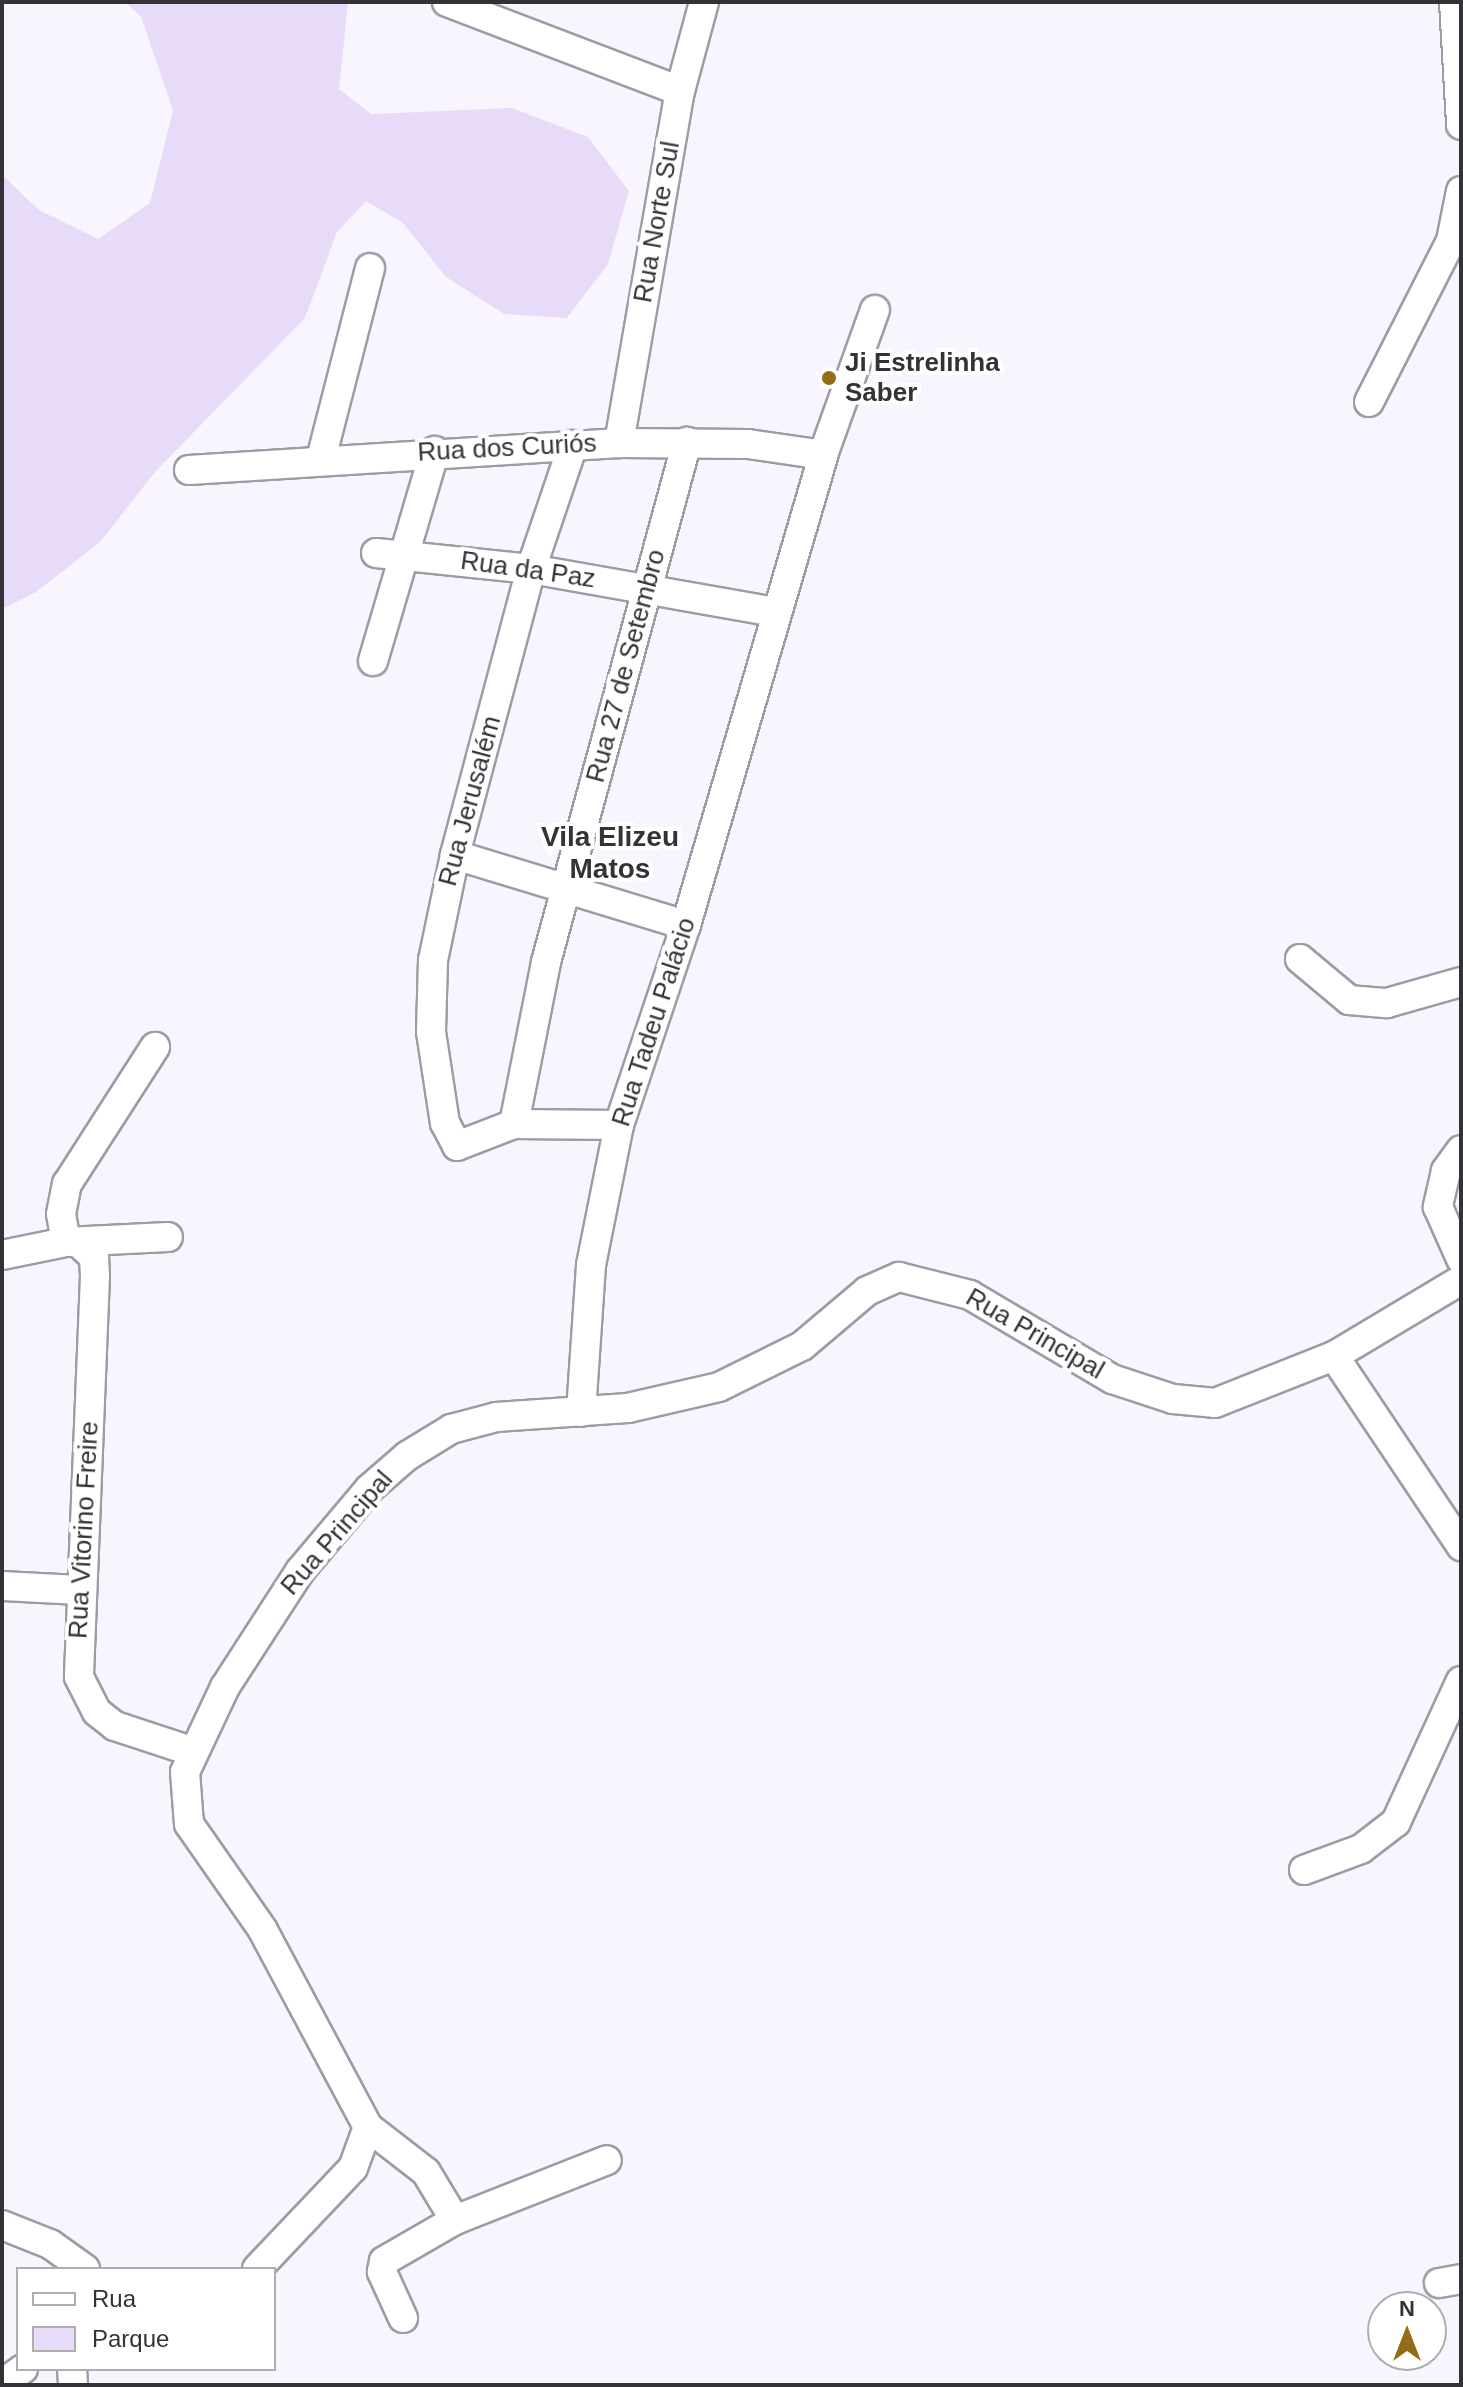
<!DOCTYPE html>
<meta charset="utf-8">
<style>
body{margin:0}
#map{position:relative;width:1463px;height:2387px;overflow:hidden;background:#f9f5fe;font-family:Helvetica,sans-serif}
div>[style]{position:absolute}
.green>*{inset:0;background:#e8dbf9}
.roads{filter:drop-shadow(2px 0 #9f9ba5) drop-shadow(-2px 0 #9f9ba5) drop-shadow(0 2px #9f9ba5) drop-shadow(0 -2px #9f9ba5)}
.minor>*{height:28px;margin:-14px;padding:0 14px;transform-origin:14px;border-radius:14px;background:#fff}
.dots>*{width:22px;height:22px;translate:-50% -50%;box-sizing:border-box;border:4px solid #fff;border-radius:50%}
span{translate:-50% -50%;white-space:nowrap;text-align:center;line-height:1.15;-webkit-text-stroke:8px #fff;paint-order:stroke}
.street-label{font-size:26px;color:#343236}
.poi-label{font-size:26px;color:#343236;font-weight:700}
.left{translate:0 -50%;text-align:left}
.neighbourhood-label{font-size:28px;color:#343236;font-weight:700}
.frame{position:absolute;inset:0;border:4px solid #343236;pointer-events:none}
.legend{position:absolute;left:16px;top:2267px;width:260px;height:104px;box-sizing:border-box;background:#fff;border:2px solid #aeadaf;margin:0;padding:10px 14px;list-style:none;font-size:24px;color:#343236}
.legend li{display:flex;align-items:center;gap:16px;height:40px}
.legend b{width:40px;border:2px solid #aeadaf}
.north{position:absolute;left:1367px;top:2291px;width:80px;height:80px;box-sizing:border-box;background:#fff;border:2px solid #aeadaf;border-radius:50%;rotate:0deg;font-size:22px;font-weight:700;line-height:32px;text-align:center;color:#343236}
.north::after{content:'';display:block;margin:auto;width:28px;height:36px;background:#936c15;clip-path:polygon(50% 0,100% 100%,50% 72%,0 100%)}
</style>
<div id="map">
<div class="green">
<i style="clip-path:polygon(125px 2px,348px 2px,339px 89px,371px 114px,512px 108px,588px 137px,629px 191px,608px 264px,567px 318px,504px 314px,446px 277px,403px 223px,366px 201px,337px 232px,305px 318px,155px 472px,100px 542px,36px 592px,2px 609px,2px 175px,39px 210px,98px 239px,150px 203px,173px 110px,141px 17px)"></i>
</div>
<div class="roads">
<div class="minor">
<i style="left:447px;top:2px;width:249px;rotate:20.9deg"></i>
<i style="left:1454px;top:2px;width:123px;rotate:86.7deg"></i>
<i style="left:1369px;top:402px;width:181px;rotate:-63deg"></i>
<i style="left:1451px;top:241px;width:51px;rotate:-78.7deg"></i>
<i style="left:619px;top:443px;width:357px;rotate:-80.2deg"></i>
<i style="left:680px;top:91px;width:92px;rotate:-74.9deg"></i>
<i style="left:573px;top:445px;width:131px;rotate:108.7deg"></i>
<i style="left:531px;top:569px;width:296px;rotate:104.9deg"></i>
<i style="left:455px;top:855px;width:107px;rotate:101.8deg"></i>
<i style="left:433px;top:960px;width:72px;rotate:91.6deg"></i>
<i style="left:431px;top:1032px;width:92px;rotate:81.3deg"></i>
<i style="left:445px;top:1123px;width:26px;rotate:62deg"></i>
<i style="left:457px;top:1146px;width:61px;rotate:-21.1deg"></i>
<i style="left:514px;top:1124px;width:105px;rotate:0.5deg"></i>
<i style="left:321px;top:459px;width:197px;rotate:-75.6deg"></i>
<i style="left:189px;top:470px;width:431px;rotate:-3.6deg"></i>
<i style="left:619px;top:443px;width:129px;rotate:0.4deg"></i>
<i style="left:748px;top:444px;width:76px;rotate:8.3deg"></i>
<i style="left:376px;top:553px;width:156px;rotate:5.9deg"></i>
<i style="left:531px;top:569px;width:247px;rotate:10deg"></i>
<i style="left:373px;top:661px;width:219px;rotate:-73.6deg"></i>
<i style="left:455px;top:855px;width:241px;rotate:16.9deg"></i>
<i style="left:1300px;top:959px;width:64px;rotate:39.9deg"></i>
<i style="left:1349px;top:1000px;width:38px;rotate:5deg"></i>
<i style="left:1387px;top:1003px;width:77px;rotate:-15.8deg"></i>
<i style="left:514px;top:1124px;width:165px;rotate:-78.8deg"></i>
<i style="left:546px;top:962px;width:539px;rotate:-74.83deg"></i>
<i style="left:1461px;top:1150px;width:26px;rotate:126deg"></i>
<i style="left:1446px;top:1171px;width:37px;rotate:103deg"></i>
<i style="left:1438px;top:1207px;width:57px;rotate:66.1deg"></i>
<i style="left:66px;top:1242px;width:28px;rotate:-100deg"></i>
<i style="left:61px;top:1214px;width:31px;rotate:-79deg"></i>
<i style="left:67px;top:1184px;width:163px;rotate:-57.3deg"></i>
<i style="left:81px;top:1245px;width:18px;rotate:43deg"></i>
<i style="left:94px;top:1257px;width:19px;rotate:87deg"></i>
<i style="left:95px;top:1276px;width:401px;rotate:92.3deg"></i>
<i style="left:79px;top:1677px;width:39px;rotate:63deg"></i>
<i style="left:97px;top:1712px;width:23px;rotate:38deg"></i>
<i style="left:115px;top:1726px;width:80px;rotate:18.2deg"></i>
<i style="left:2px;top:1255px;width:65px;rotate:-11.5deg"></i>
<i style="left:66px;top:1242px;width:102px;rotate:-2.8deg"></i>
<i style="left:1334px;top:1356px;width:229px;rotate:56.2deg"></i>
<i style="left:581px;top:1412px;width:147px;rotate:-86.1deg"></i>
<i style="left:591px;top:1265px;width:143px;rotate:-78.7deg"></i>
<i style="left:619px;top:1125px;width:211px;rotate:-71.5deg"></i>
<i style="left:686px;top:925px;width:490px;rotate:-73.7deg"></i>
<i style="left:823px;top:455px;width:154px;rotate:-70.3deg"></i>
<i style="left:2px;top:1586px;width:77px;rotate:3deg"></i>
<i style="left:1304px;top:1870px;width:61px;rotate:-20.2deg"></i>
<i style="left:1361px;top:1849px;width:44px;rotate:-37.6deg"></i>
<i style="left:1396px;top:1822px;width:155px;rotate:-65.3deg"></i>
<i style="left:368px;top:2127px;width:73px;rotate:37.8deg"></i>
<i style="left:426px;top:2172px;width:56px;rotate:58.9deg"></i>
<i style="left:455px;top:2220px;width:163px;rotate:-21.5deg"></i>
<i style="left:2px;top:2225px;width:52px;rotate:21.6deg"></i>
<i style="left:50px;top:2244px;width:43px;rotate:35.5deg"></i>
<i style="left:257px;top:2269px;width:139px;rotate:-46.5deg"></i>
<i style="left:353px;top:2168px;width:44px;rotate:-69.9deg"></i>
<i style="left:368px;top:2127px;width:223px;rotate:-118.1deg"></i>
<i style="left:263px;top:1930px;width:129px;rotate:-124.9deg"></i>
<i style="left:189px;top:1824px;width:52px;rotate:-94.4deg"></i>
<i style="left:185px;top:1772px;width:94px;rotate:-64.8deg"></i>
<i style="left:225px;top:1687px;width:138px;rotate:-57.1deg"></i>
<i style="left:300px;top:1571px;width:107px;rotate:-49.9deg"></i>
<i style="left:369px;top:1489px;width:50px;rotate:-41deg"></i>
<i style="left:407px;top:1456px;width:52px;rotate:-31.5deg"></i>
<i style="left:451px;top:1429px;width:47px;rotate:-14.9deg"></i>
<i style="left:496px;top:1417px;width:132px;rotate:-3.9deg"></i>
<i style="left:628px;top:1408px;width:93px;rotate:-13deg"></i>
<i style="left:719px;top:1387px;width:93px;rotate:-26.3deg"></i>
<i style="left:802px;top:1346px;width:85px;rotate:-40.2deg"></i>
<i style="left:867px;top:1291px;width:35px;rotate:-24deg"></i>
<i style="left:899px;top:1277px;width:73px;rotate:14.2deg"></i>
<i style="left:970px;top:1295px;width:165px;rotate:30.6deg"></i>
<i style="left:1112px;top:1379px;width:64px;rotate:18.2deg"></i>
<i style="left:1173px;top:1399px;width:42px;rotate:5.4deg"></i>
<i style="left:1215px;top:1403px;width:128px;rotate:-21.6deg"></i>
<i style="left:1334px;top:1356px;width:148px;rotate:-30.9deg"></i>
<i style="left:1439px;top:2283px;width:22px;rotate:-10deg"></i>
<i style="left:403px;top:2318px;width:51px;rotate:-114.5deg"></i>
<i style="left:382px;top:2272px;width:11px;rotate:-80deg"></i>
<i style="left:384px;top:2261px;width:82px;rotate:-30deg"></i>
<i style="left:72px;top:2369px;width:16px;rotate:86deg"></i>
<i style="left:2px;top:2384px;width:26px;rotate:-36deg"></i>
</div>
</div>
<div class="dots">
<i style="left:829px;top:378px;background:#936c15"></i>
</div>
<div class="street-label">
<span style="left:657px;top:222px;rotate:-80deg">Rua Norte Sul</span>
<span style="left:507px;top:448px;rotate:-3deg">Rua dos Curiós</span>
<span style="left:528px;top:570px;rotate:8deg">Rua da Paz</span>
<span style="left:626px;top:666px;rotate:-75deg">Rua 27 de Setembro</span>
<span style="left:470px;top:801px;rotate:-75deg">Rua Jerusalém</span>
<span style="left:654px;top:1022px;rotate:-72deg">Rua Tadeu Palácio</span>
<span style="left:1035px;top:1334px;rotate:30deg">Rua Principal</span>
<span style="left:84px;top:1530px;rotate:-87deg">Rua Vitorino Freire</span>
<span style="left:337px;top:1533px;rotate:-49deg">Rua Principal</span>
</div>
<div class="poi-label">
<span class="left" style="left:845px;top:378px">Ji Estrelinha<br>Saber</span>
</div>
<div class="neighbourhood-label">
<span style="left:610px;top:853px">Vila Elizeu<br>Matos</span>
</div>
<div class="frame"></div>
<ul class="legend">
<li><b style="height:10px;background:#fff"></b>Rua</li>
<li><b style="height:22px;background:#e8dbf9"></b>Parque</li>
</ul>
<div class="north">N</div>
</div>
